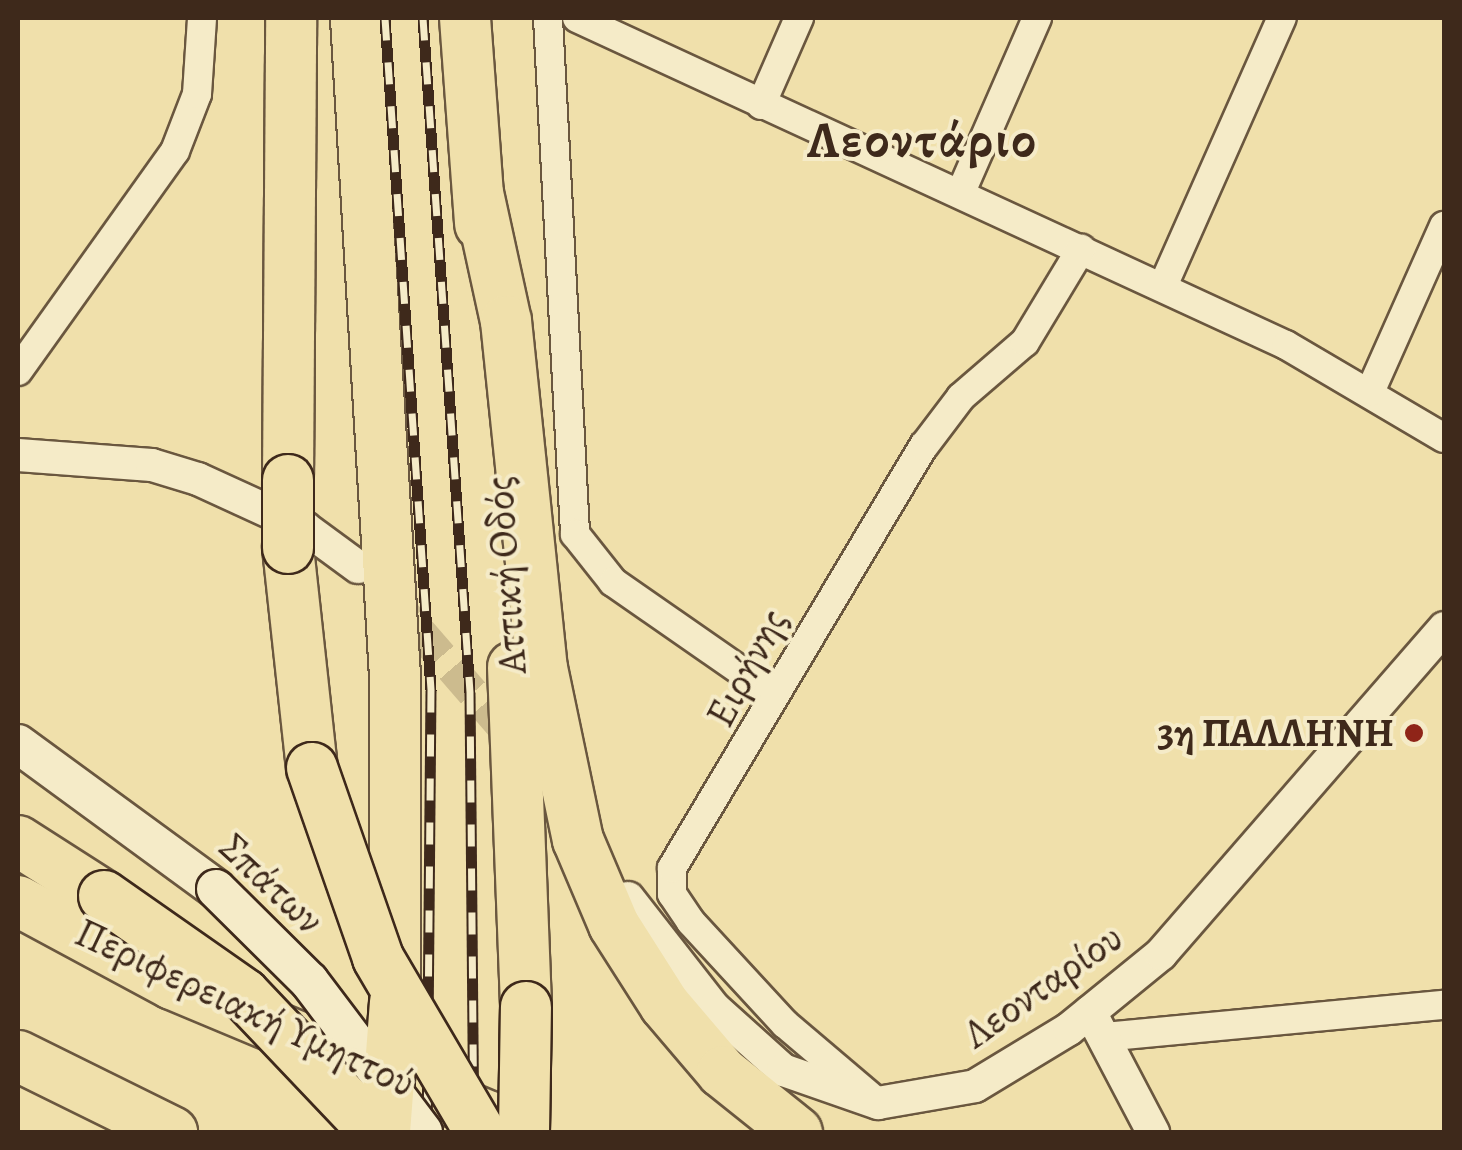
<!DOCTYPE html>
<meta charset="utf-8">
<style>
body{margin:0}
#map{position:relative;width:1462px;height:1150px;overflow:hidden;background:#f0e0ab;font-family:Alegreya,serif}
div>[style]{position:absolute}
.tertiary-tunnel>*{height:32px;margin-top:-16px;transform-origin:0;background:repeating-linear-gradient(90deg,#ccbb8e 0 32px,transparent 0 48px)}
.roads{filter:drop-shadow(2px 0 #6a573f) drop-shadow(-2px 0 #6a573f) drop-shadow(0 2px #6a573f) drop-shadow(0 -2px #6a573f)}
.minor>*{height:28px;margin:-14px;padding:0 14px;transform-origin:14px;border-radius:14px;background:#f5ebc8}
.tertiary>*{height:32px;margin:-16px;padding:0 16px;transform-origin:16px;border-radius:16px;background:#f5ebc8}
.secondary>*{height:38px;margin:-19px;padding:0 19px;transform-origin:19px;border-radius:19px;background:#f5ebc8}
.motorway>*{height:50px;margin:-25px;padding:0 25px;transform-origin:25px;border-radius:25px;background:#f0e0ab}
.rail>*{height:11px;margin-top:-5.5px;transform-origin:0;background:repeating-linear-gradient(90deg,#f5ebc8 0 22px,#3e291b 0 44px);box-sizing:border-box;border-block:2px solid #3e291b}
.bridges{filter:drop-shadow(2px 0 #3e291b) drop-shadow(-2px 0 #3e291b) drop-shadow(0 2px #3e291b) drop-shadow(0 -2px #3e291b)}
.secondary-bridge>*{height:38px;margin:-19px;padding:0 19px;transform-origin:19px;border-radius:19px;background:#f5ebc8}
.motorway-bridge>*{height:50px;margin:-25px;padding:0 25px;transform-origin:25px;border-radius:25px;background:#f0e0ab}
.dots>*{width:28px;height:28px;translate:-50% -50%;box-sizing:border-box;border:5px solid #f5ebc8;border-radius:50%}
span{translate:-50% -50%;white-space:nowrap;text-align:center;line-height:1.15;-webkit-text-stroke:8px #f5ebc8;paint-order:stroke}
.street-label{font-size:40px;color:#3e291b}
.poi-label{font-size:40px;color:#3e291b;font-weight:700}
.right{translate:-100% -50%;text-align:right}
.district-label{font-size:50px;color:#3e291b;font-weight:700;letter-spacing:2.5px}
.frame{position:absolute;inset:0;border:20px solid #3e291b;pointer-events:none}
</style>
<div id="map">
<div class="tertiary-tunnel">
<i style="left:389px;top:596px;width:196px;rotate:49.1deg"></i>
</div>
<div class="roads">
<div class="minor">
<i style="left:548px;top:18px;width:517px;rotate:87deg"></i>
<i style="left:575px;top:534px;width:61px;rotate:51.6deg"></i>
<i style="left:613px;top:582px;width:195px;rotate:34.8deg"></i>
<i style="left:577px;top:18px;width:781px;rotate:24.76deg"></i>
<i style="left:1286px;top:345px;width:183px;rotate:30.5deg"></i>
<i style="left:761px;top:105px;width:95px;rotate:-66.4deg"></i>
<i style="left:961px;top:192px;width:190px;rotate:-66.4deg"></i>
<i style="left:1163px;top:286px;width:293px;rotate:-66.1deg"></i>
<i style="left:18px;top:371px;width:270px;rotate:-54.5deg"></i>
<i style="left:175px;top:151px;width:61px;rotate:-68.9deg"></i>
<i style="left:197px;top:94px;width:76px;rotate:-86.2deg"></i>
<i style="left:1370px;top:392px;width:182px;rotate:-66deg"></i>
<i style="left:1103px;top:1037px;width:342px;rotate:-5.4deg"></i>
<i style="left:870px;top:1096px;width:111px;rotate:-139.7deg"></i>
<i style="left:785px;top:1024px;width:139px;rotate:-132.7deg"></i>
<i style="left:691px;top:922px;width:34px;rotate:-124deg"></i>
<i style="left:672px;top:894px;width:26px;rotate:-90deg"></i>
<i style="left:672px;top:868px;width:492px;rotate:-59.2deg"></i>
<i style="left:924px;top:446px;width:61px;rotate:-52.9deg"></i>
<i style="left:961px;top:397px;width:84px;rotate:-40.7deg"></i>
<i style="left:1025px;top:342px;width:109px;rotate:-58.9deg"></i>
</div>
<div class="tertiary">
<i style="left:18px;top:455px;width:134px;rotate:4.3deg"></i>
<i style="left:152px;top:465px;width:48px;rotate:16.9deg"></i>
<i style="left:198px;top:479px;width:118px;rotate:24.6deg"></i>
<i style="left:305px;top:528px;width:66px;rotate:36.3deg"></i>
<i style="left:628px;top:898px;width:140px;rotate:52deg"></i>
<i style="left:714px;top:1008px;width:93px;rotate:41.9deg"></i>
<i style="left:783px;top:1070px;width:101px;rotate:19.2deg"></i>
<i style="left:878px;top:1103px;width:98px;rotate:-9.9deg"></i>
<i style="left:975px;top:1086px;width:110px;rotate:-31.2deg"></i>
<i style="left:1069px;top:1029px;width:119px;rotate:-39.2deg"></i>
<i style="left:1161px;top:954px;width:432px;rotate:-49deg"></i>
<i style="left:1090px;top:1012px;width:136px;rotate:62.3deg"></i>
</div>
<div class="secondary">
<i style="left:18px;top:744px;width:245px;rotate:36.2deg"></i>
</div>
<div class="motorway">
<i style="left:356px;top:18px;width:659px;rotate:86.61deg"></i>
<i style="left:395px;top:676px;width:320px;rotate:90deg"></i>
<i style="left:465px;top:18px;width:207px;rotate:85.8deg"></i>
<i style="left:478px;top:193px;width:131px;rotate:77.7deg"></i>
<i style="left:506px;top:321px;width:349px;rotate:84.1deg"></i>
<i style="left:542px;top:668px;width:176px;rotate:78.2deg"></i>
<i style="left:578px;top:840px;width:92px;rotate:67deg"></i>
<i style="left:614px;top:925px;width:95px;rotate:57.5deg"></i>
<i style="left:665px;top:1005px;width:88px;rotate:49.6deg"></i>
<i style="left:722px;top:1072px;width:96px;rotate:38.7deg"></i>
<i style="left:288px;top:480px;width:462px;rotate:-89.6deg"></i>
<i style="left:288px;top:548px;width:221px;rotate:83.8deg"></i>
<i style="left:513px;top:667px;width:340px;rotate:87.8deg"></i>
<i style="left:18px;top:841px;width:102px;rotate:32.6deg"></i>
<i style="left:18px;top:901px;width:175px;rotate:28.3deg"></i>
<i style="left:172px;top:984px;width:348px;rotate:22.7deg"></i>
<i style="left:18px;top:1056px;width:172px;rotate:26.3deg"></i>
</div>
</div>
<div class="rail">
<i style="left:385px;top:18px;width:674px;rotate:86.08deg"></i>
<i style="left:431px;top:690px;width:442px;rotate:90.5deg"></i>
<i style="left:423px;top:18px;width:676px;rotate:86.01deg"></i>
<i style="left:470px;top:692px;width:440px;rotate:89.5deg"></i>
</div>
<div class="bridges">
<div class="secondary-bridge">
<i style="left:216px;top:889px;width:131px;rotate:44.7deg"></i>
<i style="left:309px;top:981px;width:189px;rotate:52.9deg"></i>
</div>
<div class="motorway-bridge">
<i style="left:288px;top:480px;width:68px;rotate:90deg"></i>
<i style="left:312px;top:768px;width:201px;rotate:70.8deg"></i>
<i style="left:378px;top:958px;width:202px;rotate:59.6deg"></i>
<i style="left:104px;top:896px;width:171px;rotate:35deg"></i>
<i style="left:244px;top:994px;width:190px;rotate:46.5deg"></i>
<i style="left:385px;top:1132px;width:130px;rotate:-85.6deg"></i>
<i style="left:524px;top:1132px;width:125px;rotate:-89.1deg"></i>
</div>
</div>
<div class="dots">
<i style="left:1414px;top:733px;background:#8f2418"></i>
</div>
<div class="street-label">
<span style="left:506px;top:575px;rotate:-94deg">Αττική Οδός</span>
<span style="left:747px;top:668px;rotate:-62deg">Ειρήνης</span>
<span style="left:271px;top:884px;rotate:43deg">Σπάτων</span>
<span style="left:1043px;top:986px;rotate:-35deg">Λεονταρίου</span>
<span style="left:245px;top:1008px;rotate:25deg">Περιφερειακή Υμηττού</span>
</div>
<div class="poi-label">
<span class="right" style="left:1394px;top:733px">3η ΠΑΛΛΗΝΗ</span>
</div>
<div class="district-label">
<span style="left:923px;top:141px">Λεοντάριο</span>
</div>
<div class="frame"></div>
</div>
